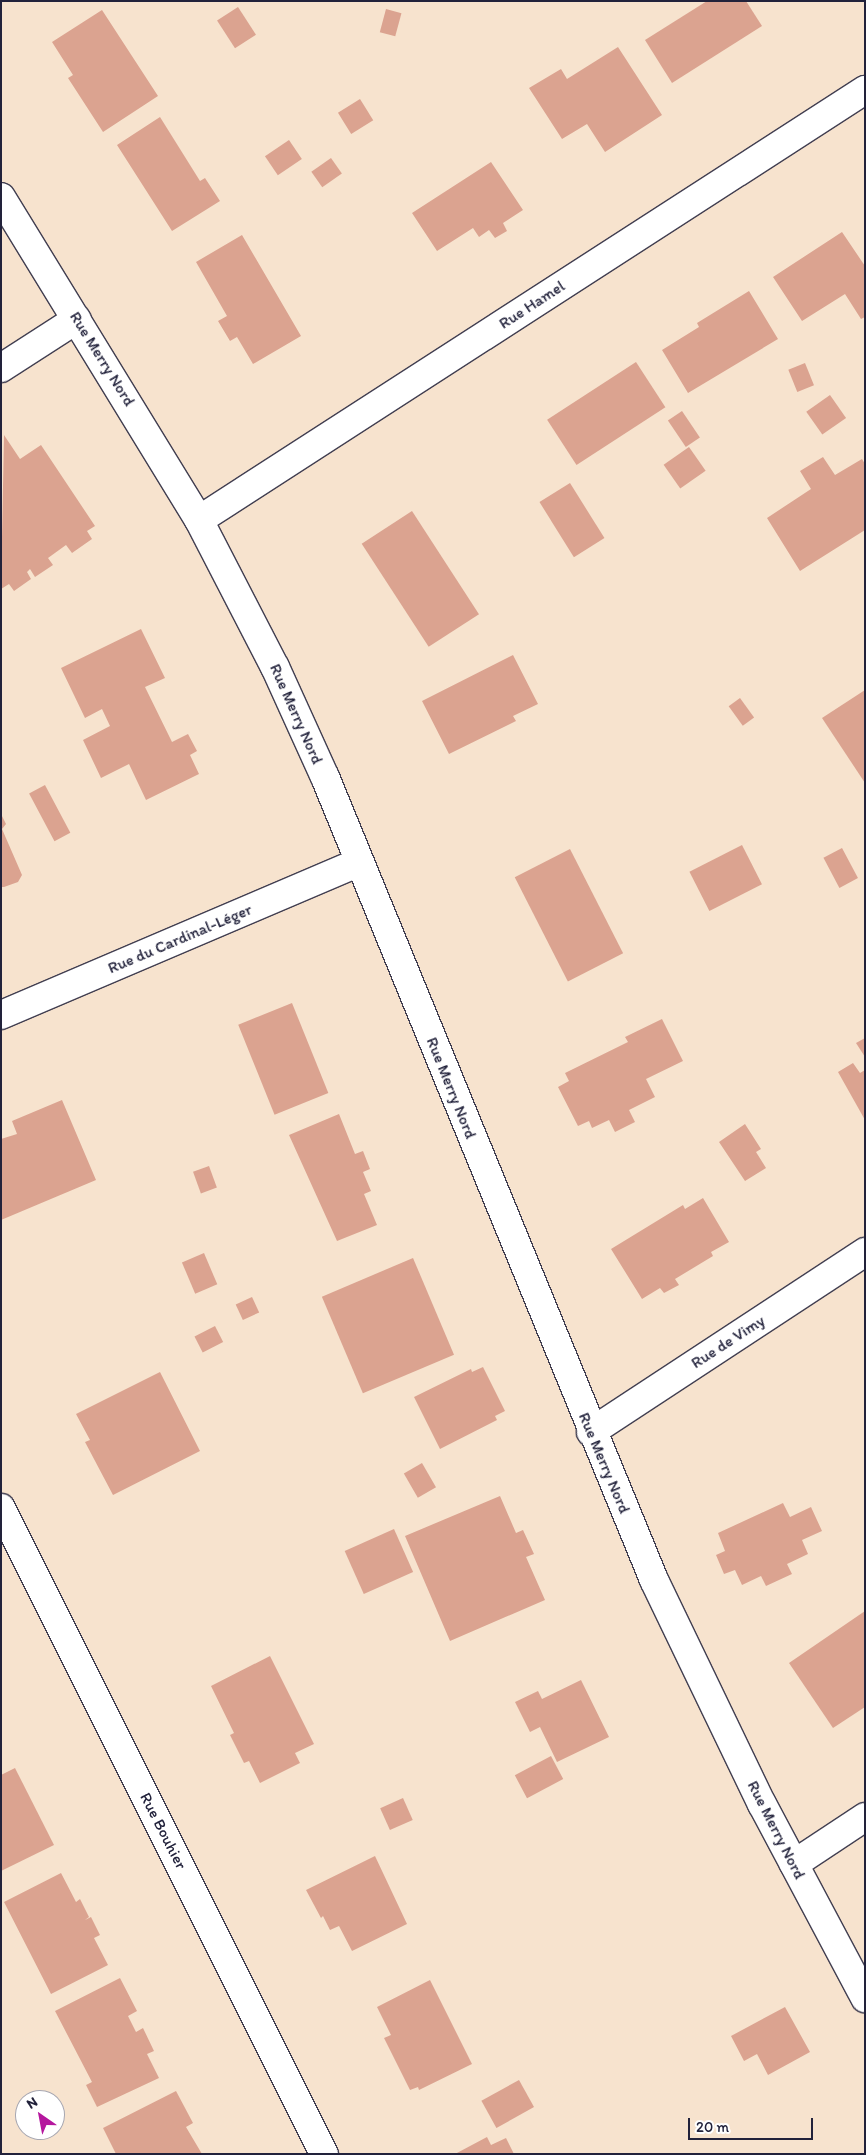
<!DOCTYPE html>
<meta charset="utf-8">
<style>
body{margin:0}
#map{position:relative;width:866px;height:2155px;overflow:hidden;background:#f7e3ce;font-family:Itim,sans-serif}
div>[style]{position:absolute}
.building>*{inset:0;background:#dba390;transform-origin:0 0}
.roads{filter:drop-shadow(1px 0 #423f51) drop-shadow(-1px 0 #423f51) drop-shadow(0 1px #423f51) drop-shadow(0 -1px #423f51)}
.minor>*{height:28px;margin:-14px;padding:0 14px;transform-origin:14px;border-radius:14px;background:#fff}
.major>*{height:28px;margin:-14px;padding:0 14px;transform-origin:14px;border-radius:14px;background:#fff}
span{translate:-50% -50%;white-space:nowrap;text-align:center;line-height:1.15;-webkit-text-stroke:5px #fff;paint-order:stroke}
.street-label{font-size:16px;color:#22223b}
.frame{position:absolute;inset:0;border:2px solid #22223b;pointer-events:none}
.north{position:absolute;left:15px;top:2090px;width:50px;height:50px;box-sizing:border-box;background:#fff;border:1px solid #a7a7b1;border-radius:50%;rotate:327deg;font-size:14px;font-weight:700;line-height:20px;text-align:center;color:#22223b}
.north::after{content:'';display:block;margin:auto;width:18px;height:22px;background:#b5179e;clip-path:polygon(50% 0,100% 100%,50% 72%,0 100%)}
.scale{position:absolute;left:688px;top:2118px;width:125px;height:22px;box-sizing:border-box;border:2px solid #22223b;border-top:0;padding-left:6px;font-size:15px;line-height:18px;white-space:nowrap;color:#22223b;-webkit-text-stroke:4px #fff;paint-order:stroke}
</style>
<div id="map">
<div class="building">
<i style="clip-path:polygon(707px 1px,746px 1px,762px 26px,672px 83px,645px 40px)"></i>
<i style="left:238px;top:7px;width:33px;height:25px;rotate:57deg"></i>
<i style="left:386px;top:9px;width:16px;height:24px;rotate:15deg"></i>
<i style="clip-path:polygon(102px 10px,158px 96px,103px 132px,68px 78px,73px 75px,52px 42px)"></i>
<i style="clip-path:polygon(618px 47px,662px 115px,605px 152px,587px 124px,562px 139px,529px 88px,561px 69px,567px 79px)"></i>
<i style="left:360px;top:99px;width:25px;height:26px;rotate:58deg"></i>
<i style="clip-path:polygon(160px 117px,200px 181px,205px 178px,220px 201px,172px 231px,117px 145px)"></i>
<i style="left:289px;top:140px;width:23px;height:29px;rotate:56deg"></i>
<i style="left:331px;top:158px;width:19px;height:24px;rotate:55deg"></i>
<i style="clip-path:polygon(491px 162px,523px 210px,503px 223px,507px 231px,495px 238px,489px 230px,479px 237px,473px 228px,437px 251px,412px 213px)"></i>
<i style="clip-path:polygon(842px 232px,865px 266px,865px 317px,861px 319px,845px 294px,802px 321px,773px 277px)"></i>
<i style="clip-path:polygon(242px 235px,301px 336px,253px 364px,237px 337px,230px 341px,218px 321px,227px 316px,196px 262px)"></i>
<i style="clip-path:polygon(749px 291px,778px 339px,688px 393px,662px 350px,699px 327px,697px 323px)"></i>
<i style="left:636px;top:362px;width:54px;height:106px;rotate:57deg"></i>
<i style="left:805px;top:363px;width:24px;height:18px;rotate:68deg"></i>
<i style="left:830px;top:395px;width:28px;height:29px;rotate:55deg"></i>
<i style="left:682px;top:411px;width:32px;height:17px;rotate:56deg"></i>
<i style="clip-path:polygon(4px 435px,20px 459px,41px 445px,95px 526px,87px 531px,92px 539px,72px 553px,66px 545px,48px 558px,53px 565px,35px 577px,30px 569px,27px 572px,31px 579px,14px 591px,9px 584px,1px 589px)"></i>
<i style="left:689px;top:447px;width:29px;height:31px;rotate:55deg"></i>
<i style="clip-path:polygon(823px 457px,835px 475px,862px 459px,865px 464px,865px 530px,800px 571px,767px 518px,811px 489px,800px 471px)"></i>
<i style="left:570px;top:483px;width:65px;height:36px;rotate:58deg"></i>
<i style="left:412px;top:511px;width:123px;height:60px;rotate:57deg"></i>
<i style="clip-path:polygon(141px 629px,165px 678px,145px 687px,172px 742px,188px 734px,197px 751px,190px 755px,199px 774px,146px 800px,129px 764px,101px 778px,83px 740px,110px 726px,102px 709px,85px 718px,61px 668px)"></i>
<i style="clip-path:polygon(513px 655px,538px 704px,513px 716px,516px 721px,449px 754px,422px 701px)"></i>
<i style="clip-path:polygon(865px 690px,865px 783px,822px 718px)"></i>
<i style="left:740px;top:698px;width:24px;height:14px;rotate:54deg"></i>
<i style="left:45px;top:785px;width:54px;height:18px;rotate:62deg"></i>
<i style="clip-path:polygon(1px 814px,6px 824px,2px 829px,22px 875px,18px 882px,4px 887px,1px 887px)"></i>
<i style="left:742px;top:845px;width:44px;height:59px;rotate:63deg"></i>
<i style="left:842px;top:848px;width:34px;height:21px;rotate:62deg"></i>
<i style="left:570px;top:849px;width:117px;height:62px;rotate:63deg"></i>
<i style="left:292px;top:1003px;width:97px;height:58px;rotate:68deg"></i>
<i style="clip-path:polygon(662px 1019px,683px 1061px,646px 1079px,655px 1097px,629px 1110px,635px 1122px,615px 1132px,609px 1120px,592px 1128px,589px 1121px,578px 1126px,558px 1087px,569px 1081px,565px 1073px,628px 1042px,625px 1037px)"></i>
<i style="clip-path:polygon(865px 1038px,865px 1057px,856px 1043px)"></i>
<i style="clip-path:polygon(853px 1063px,860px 1073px,865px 1070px,865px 1120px,838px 1072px)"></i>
<i style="clip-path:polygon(62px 1100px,96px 1180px,1px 1220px,1px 1139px,17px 1134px,12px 1121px)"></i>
<i style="clip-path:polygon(339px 1114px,355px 1154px,363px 1151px,370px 1169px,363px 1172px,371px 1191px,364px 1194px,377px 1225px,337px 1241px,289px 1135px)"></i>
<i style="clip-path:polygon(745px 1124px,761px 1149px,756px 1152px,766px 1168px,745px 1181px,719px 1142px)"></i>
<i style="left:209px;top:1166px;width:23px;height:17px;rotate:70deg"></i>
<i style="clip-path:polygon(703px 1198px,729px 1242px,711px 1252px,713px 1256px,675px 1279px,679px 1285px,664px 1293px,660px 1288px,642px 1299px,611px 1249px,683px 1205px,685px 1209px)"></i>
<i style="left:204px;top:1253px;width:34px;height:24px;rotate:67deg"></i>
<i style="left:413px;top:1258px;width:105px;height:99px;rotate:67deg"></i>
<i style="left:252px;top:1297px;width:17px;height:18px;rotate:65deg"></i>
<i style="left:215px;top:1326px;width:18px;height:23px;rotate:63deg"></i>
<i style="clip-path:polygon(483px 1367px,505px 1411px,495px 1416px,497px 1420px,440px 1449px,414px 1397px,471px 1369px,472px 1372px)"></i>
<i style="clip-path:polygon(160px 1372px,200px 1451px,113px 1495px,85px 1442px,90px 1440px,76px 1414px)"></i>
<i style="left:422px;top:1463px;width:28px;height:21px;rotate:60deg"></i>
<i style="clip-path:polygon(500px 1496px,516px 1533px,523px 1530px,534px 1554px,526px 1557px,545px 1600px,450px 1641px,405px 1536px)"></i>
<i style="clip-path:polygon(783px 1503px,790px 1517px,811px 1507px,822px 1531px,802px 1540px,808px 1554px,787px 1564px,792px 1574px,766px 1586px,761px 1576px,742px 1585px,735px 1570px,724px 1574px,716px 1555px,725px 1551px,718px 1533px)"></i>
<i style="left:394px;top:1529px;width:47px;height:54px;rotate:66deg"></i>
<i style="clip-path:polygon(865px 1611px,865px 1707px,833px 1728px,789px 1663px)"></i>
<i style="clip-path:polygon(270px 1656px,314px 1744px,295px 1753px,300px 1763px,260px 1783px,249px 1761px,244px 1763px,230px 1735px,234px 1733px,211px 1686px)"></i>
<i style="clip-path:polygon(581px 1680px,609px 1737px,557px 1762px,540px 1727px,530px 1732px,515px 1702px,538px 1691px,542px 1699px)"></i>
<i style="left:551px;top:1756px;width:26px;height:41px;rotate:62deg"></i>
<i style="clip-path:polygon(15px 1768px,54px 1845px,1px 1871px,1px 1775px)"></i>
<i style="left:403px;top:1798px;width:24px;height:25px;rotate:66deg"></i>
<i style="clip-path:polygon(375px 1856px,407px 1924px,352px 1951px,339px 1926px,330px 1930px,323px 1916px,321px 1918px,306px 1890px)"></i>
<i style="clip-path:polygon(61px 1873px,76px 1902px,80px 1899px,89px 1917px,85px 1920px,91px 1917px,100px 1935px,94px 1938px,108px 1965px,51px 1994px,4px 1902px)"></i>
<i style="clip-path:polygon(120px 1978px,137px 2011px,128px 2016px,136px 2032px,143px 2028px,154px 2051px,147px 2054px,159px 2078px,97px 2107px,86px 2085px,92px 2082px,55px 2011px)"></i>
<i style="clip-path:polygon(430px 1980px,472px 2064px,419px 2090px,418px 2087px,410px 2090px,384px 2038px,391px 2035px,377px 2007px)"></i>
<i style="clip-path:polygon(785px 2007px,810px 2052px,768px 2075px,757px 2054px,744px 2061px,731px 2036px)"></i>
<i style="left:519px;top:2080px;width:31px;height:43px;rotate:61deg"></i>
<i style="clip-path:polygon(176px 2091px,193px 2123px,186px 2127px,202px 2154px,116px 2154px,103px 2128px)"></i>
<i style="clip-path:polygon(487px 2137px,491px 2145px,506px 2138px,514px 2154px,455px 2154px)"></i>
</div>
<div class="roads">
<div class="minor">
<i style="left:1px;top:368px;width:90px;rotate:-32.8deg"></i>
<i style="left:199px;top:520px;width:793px;rotate:-32.85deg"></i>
<i style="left:1px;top:1015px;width:389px;rotate:-23.1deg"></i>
<i style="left:591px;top:1432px;width:328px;rotate:-33.3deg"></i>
<i style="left:1px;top:1508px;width:722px;rotate:63.43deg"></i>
<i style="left:794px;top:1864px;width:85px;rotate:-33.5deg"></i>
</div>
<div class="major">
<i style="left:1px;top:197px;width:379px;rotate:58.5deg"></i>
<i style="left:199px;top:520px;width:165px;rotate:62.7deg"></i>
<i style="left:275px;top:667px;width:121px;rotate:65.6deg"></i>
<i style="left:325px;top:777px;width:868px;rotate:67.72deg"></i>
<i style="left:654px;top:1580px;width:249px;rotate:64.3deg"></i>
<i style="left:762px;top:1804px;width:220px;rotate:62deg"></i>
</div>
</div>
<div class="street-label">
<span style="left:532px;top:305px;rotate:-33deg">Rue Hamel</span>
<span style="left:102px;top:359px;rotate:58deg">Rue Merry Nord</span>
<span style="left:296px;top:714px;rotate:66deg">Rue Merry Nord</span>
<span style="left:180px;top:939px;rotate:-23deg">Rue du Cardinal-Léger</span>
<span style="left:451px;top:1088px;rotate:68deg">Rue Merry Nord</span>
<span style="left:728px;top:1342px;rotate:-33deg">Rue de Vimy</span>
<span style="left:604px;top:1463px;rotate:67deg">Rue Merry Nord</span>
<span style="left:776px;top:1830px;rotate:63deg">Rue Merry Nord</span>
<span style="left:163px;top:1831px;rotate:63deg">Rue Bouhier</span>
</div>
<div class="frame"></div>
<div class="north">N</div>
<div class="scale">20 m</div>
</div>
